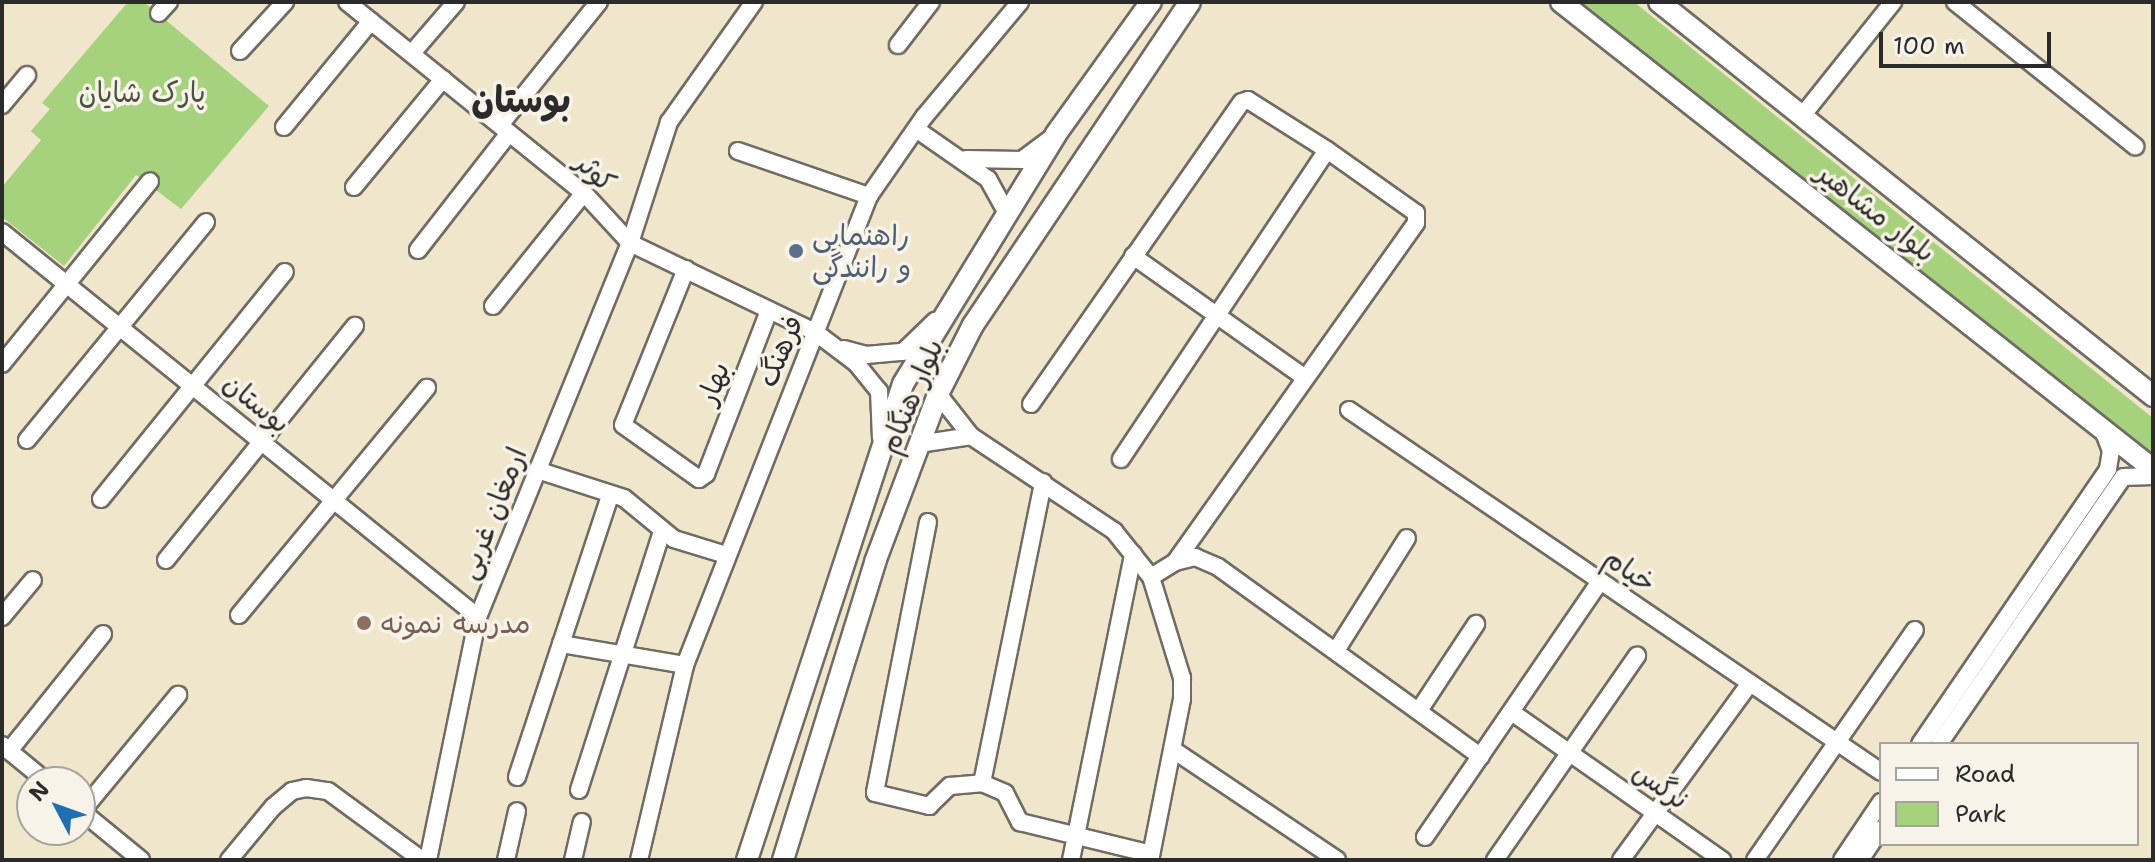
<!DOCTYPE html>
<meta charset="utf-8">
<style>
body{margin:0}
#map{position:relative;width:2155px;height:862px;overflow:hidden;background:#f0e6cc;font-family:"Shantell Sans","Playpen Sans Arabic",sans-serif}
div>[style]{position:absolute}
.green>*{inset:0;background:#a6d17d}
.roads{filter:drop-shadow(2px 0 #706c63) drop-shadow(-2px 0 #706c63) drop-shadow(0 2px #706c63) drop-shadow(0 -2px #706c63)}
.minor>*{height:16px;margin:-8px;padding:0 8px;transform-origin:8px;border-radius:8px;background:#fff}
.major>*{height:20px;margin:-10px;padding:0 10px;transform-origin:10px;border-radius:10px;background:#fff}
.dots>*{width:22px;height:22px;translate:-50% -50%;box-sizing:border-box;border:4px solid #f7f3e8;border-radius:50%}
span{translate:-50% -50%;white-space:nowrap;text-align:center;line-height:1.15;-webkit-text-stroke:7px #f7f3e8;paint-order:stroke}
.park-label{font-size:28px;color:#4a5440}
.street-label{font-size:28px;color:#2b2b2b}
.service-label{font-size:28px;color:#4e5e75}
.left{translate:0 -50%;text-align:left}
.education-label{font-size:28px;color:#785e54}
.district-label{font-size:36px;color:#2b2b2b;font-weight:700}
.frame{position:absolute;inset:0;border:4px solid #2b2b2b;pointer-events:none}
.legend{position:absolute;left:1879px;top:742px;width:260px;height:104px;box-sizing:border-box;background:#f7f3e8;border:2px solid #a5a39c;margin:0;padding:10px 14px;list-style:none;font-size:24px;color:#2b2b2b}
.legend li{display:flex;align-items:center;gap:16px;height:40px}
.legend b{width:40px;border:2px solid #a5a39c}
.north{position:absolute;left:16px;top:766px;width:80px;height:80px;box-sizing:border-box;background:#f7f3e8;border:2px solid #a5a39c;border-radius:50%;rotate:311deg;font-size:22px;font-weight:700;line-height:32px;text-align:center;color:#2b2b2b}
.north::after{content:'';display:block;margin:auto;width:28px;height:36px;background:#1f6fb2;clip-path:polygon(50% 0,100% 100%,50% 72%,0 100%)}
.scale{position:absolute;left:1879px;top:32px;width:172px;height:36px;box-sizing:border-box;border:4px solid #2b2b2b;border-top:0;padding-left:10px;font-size:24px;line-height:28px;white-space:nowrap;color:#2b2b2b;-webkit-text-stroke:6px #f7f3e8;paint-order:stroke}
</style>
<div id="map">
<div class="green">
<i style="clip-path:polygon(128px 2px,144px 2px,269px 106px,181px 209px,136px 175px,64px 266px,2px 217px,2px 187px,41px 140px,31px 131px,50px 109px,42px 103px)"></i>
<i style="clip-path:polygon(1578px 2px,1634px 2px,2153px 418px,2153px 460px)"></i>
</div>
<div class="roads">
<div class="minor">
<i style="left:347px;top:2px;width:304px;rotate:38.9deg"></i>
<i style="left:584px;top:193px;width:68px;rotate:47.4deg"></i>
<i style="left:630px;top:243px;width:205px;rotate:25.7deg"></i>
<i style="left:815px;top:332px;width:51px;rotate:37.1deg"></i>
<i style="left:856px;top:363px;width:36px;rotate:51deg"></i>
<i style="left:879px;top:391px;width:47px;rotate:87.6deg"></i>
<i style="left:1955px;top:2px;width:231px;rotate:38.7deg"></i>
<i style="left:159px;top:13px;width:15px;rotate:-48deg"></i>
<i style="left:898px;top:45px;width:54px;rotate:-52.5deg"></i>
<i style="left:240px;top:51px;width:67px;rotate:-47.4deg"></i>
<i style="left:412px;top:53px;width:67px;rotate:-49.2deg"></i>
<i style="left:2px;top:105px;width:39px;rotate:-50deg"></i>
<i style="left:1802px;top:116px;width:146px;rotate:-51.4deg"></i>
<i style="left:500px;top:125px;width:158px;rotate:-51.2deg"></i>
<i style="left:284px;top:127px;width:137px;rotate:-50.6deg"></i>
<i style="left:916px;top:129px;width:88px;rotate:34.8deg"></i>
<i style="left:988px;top:179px;width:37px;rotate:61deg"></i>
<i style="left:738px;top:151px;width:139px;rotate:19deg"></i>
<i style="left:966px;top:159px;width:56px;rotate:1deg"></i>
<i style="left:1022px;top:160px;width:34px;rotate:-37deg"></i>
<i style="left:354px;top:187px;width:140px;rotate:-50.5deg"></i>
<i style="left:2px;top:232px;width:612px;rotate:38.97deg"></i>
<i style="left:418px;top:250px;width:148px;rotate:-52.1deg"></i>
<i style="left:1133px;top:256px;width:209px;rotate:35.3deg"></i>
<i style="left:686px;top:269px;width:168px;rotate:112deg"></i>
<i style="left:623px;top:425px;width:93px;rotate:35.4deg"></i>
<i style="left:699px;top:479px;width:9px;rotate:-36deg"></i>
<i style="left:706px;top:474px;width:175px;rotate:-68.9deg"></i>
<i style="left:493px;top:306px;width:145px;rotate:-51.2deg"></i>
<i style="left:844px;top:349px;width:23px;rotate:15deg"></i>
<i style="left:866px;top:355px;width:37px;rotate:-5deg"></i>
<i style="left:903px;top:352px;width:45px;rotate:-44.1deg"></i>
<i style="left:2px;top:364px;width:235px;rotate:-51deg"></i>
<i style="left:938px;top:394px;width:53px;rotate:51.8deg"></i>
<i style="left:971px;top:436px;width:172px;rotate:33.6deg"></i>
<i style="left:1114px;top:531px;width:59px;rotate:51.2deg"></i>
<i style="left:1151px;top:577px;width:106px;rotate:72.9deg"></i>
<i style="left:1182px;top:678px;width:21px;rotate:90deg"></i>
<i style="left:1182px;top:699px;width:164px;rotate:101.2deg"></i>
<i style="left:1031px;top:404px;width:368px;rotate:-55.1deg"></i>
<i style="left:1242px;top:102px;width:6px;rotate:-18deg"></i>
<i style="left:1248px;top:100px;width:93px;rotate:32.3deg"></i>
<i style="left:1327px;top:150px;width:109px;rotate:35.3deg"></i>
<i style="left:1416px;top:213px;width:10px;rotate:90deg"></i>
<i style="left:1416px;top:223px;width:416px;rotate:125.4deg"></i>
<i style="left:1349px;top:410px;width:643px;rotate:34.23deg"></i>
<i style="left:27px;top:440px;width:282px;rotate:-50.6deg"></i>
<i style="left:919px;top:444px;width:53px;rotate:-8.7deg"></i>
<i style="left:1121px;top:459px;width:371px;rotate:-56.3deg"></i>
<i style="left:537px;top:470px;width:91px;rotate:17.8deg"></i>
<i style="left:624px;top:498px;width:65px;rotate:39.4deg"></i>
<i style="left:674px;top:539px;width:54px;rotate:17.1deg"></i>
<i style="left:101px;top:499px;width:292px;rotate:-51deg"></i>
<i style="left:928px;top:522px;width:276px;rotate:101.1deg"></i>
<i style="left:875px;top:793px;width:56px;rotate:13.5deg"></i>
<i style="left:929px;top:806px;width:29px;rotate:-44deg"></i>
<i style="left:950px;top:786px;width:32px;rotate:-5deg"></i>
<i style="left:982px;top:783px;width:25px;rotate:23deg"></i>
<i style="left:1005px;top:793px;width:33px;rotate:63deg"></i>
<i style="left:1020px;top:822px;width:135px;rotate:13.7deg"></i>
<i style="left:166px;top:560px;width:301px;rotate:-51.1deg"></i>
<i style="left:1151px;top:577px;width:28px;rotate:-32deg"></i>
<i style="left:1175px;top:562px;width:21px;rotate:-14deg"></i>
<i style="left:1195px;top:557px;width:25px;rotate:23deg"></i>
<i style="left:1218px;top:567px;width:324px;rotate:35.8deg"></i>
<i style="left:239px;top:615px;width:295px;rotate:-50.4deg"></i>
<i style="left:2px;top:617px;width:48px;rotate:-50deg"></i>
<i style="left:561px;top:644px;width:126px;rotate:9.6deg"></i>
<i style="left:1337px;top:649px;width:131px;rotate:-57.8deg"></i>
<i style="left:1420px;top:709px;width:102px;rotate:-56.6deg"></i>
<i style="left:1513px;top:713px;width:256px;rotate:35.1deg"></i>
<i style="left:1920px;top:744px;width:333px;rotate:-55.6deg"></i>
<i style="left:2108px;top:469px;width:18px;rotate:-81deg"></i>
<i style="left:2111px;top:451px;width:22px;rotate:-111deg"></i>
<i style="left:1939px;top:744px;width:324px;rotate:-55.4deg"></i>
<i style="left:2123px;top:477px;width:30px;rotate:-2deg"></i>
<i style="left:2px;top:745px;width:58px;rotate:39.4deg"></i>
<i style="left:9px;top:751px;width:150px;rotate:-51.2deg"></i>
<i style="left:1175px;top:751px;width:195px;rotate:33.9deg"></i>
<i style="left:517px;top:777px;width:297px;rotate:-71.7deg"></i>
<i style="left:982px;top:783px;width:307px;rotate:-78.5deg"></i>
<i style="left:579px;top:790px;width:272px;rotate:-72.2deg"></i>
<i style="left:80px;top:810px;width:79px;rotate:39.3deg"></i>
<i style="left:82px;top:811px;width:151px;rotate:-50.4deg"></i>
<i style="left:1425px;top:837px;width:310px;rotate:-55.6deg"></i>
<i style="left:229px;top:860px;width:69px;rotate:-50.3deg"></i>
<i style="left:273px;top:807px;width:25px;rotate:-40deg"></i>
<i style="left:292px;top:791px;width:14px;rotate:-12deg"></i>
<i style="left:306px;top:788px;width:22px;rotate:8deg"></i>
<i style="left:328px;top:791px;width:117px;rotate:36.3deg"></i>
<i style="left:428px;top:860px;width:248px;rotate:-78.4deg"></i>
<i style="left:478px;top:617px;width:404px;rotate:-67.9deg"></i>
<i style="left:630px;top:243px;width:127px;rotate:-72.1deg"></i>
<i style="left:669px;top:122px;width:147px;rotate:-54.7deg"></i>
<i style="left:506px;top:860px;width:50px;rotate:-77.3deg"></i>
<i style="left:573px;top:860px;width:39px;rotate:-77deg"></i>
<i style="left:639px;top:860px;width:200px;rotate:-76.7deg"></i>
<i style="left:685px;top:665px;width:504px;rotate:-68.58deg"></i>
<i style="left:869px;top:196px;width:96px;rotate:-55.2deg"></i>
<i style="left:924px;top:117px;width:150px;rotate:-50.1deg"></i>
<i style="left:1071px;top:860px;width:312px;rotate:-78.5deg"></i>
<i style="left:1495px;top:860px;width:249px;rotate:-55.2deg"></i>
<i style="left:1621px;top:860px;width:219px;rotate:-53.9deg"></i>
<i style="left:1755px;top:860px;width:280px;rotate:-55.2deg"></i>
<i style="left:1842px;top:860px;width:70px;rotate:-56.1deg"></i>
<i style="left:1860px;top:860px;width:37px;rotate:-56deg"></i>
</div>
<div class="major">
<i style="left:1561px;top:2px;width:754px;rotate:38.27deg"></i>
<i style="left:1659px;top:2px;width:632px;rotate:38.57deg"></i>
<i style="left:747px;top:860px;width:501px;rotate:-71.85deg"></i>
<i style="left:903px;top:384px;width:293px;rotate:-58.5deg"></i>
<i style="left:1056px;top:134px;width:163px;rotate:-54.3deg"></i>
<i style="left:783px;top:860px;width:312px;rotate:-72.8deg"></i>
<i style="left:875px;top:562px;width:179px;rotate:-69.4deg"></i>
<i style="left:938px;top:394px;width:77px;rotate:-63.1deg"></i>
<i style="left:973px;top:325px;width:389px;rotate:-56.1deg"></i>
</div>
</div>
<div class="dots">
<i style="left:796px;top:251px;background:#5c6f8a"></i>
<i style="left:364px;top:623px;background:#8d6e63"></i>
</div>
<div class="park-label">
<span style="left:142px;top:92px">پارک شایان</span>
</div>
<div class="street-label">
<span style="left:596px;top:172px;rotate:43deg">کوثر</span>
<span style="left:1876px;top:212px;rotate:38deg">بلوار مشاهیر</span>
<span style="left:780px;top:351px;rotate:-67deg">فرهنگ</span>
<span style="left:713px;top:383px;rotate:-69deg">بهار</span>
<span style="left:911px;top:396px;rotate:-67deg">بلوار هنگام</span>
<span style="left:257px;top:403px;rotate:39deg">بوستان</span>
<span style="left:492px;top:513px;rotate:-68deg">ارمغان غربی</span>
<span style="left:1630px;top:570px;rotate:34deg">خیام</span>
<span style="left:1661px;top:785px;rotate:35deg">نرگس</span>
</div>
<div class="service-label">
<span class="left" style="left:812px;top:251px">راهنمایی<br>و رانندگی</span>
</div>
<div class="education-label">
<span class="left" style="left:380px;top:623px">مدرسه نمونه</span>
</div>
<div class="district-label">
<span style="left:521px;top:100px">بوستان</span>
</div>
<div class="frame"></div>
<ul class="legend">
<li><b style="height:10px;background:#fff"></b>Road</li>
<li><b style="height:22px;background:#a6d17d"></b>Park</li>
</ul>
<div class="north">N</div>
<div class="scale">100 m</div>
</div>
